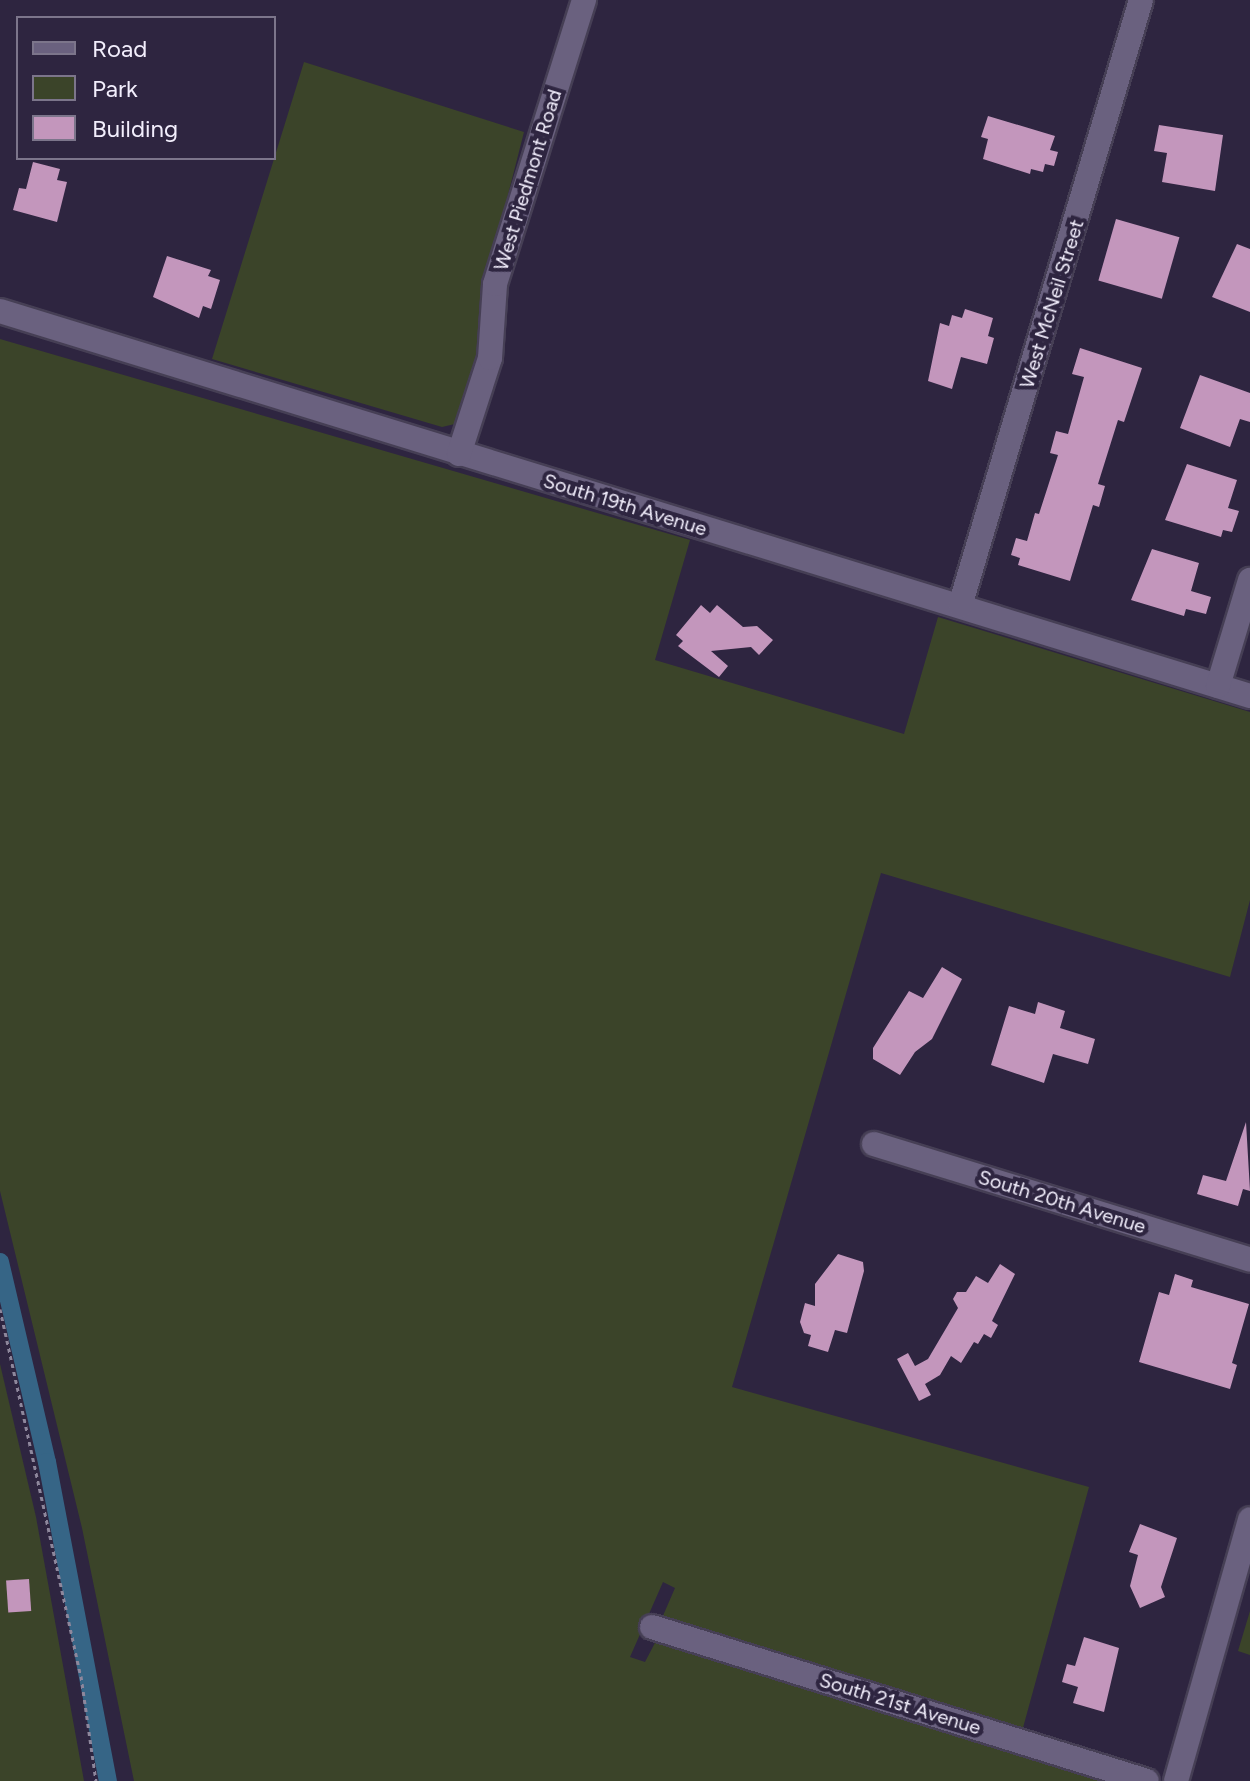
<!DOCTYPE html>
<style>
body{margin:0}
#map{position:relative;width:1250px;height:1781px;overflow:hidden;background:#2e2540;font-family:Figtree,sans-serif}
div>[style]{position:absolute}
.green>*{inset:0;background:#3b4429}
.canal>*{height:18px;margin:-9px;padding:0 9px;transform-origin:9px;border-radius:9px;background:#366586}
.building>*{inset:0;background:#c396bc;transform-origin:0 0}
.path>*{height:3px;margin-top:-1.5px;transform-origin:0;background:repeating-linear-gradient(90deg,#8e879c 0 4px,transparent 0 8px)}
.roads{filter:drop-shadow(2px 0 #463f55) drop-shadow(-2px 0 #463f55) drop-shadow(0 2px #463f55) drop-shadow(0 -2px #463f55)}
.minor>*{height:24px;margin:-12px;padding:0 12px;transform-origin:12px;border-radius:12px;background:#6a617f}
span{translate:-50% -50%;white-space:nowrap;text-align:center;line-height:1.15;-webkit-text-stroke:8px #2e2540;paint-order:stroke}
.street-label{font-size:20px;color:#f2eefc}
.legend{position:absolute;left:16px;top:16px;width:260px;height:144px;box-sizing:border-box;background:#2e2540;border:2px solid #7c758b;margin:0;padding:10px 14px;list-style:none;font-size:24px;color:#f2eefc}
.legend li{display:flex;align-items:center;gap:16px;height:40px}
.legend b{width:40px;border:2px solid #7c758b}
</style>
<div id="map">
<div class="green">
<i style="clip-path:polygon(304px 62px,524px 132px,482px 297px,478px 358px,459px 423px,442px 427px,212px 359px)"></i>
<i style="clip-path:polygon(0 339px,690px 540px,655px 660px,904px 734px,938px 617px,1250px 712px,1250px 900px,1230px 977px,881px 873px,732px 1387px,1089px 1487px,1021px 1735px,662px 1618px,675px 1588px,663px 1582px,630px 1657px,645px 1662px,657px 1639px,1118px 1781px,134px 1781px,82px 1528px,0 1191px)"></i>
<i style="clip-path:polygon(0 1364px,36px 1517px,84px 1781px,0 1781px)"></i>
<i style="clip-path:polygon(1250px 1611px,1250px 1655px,1238px 1651px)"></i>
</div>
<div class="canal">
<i style="left:0;top:1262px;width:205px;rotate:76.8deg"></i>
<i style="left:47px;top:1462px;width:325px;rotate:79.2deg"></i>
</div>
<div class="building">
<i style="clip-path:polygon(988px 116px,1055px 136px,1050px 150px,1058px 152px,1054px 166px,1045px 164px,1043px 172px,1031px 169px,1030px 174px,983px 159px,988px 139px,981px 137px)"></i>
<i style="clip-path:polygon(1159px 125px,1223px 135px,1215px 191px,1162px 182px,1167px 153px,1154px 151px)"></i>
<i style="clip-path:polygon(33px 162px,60px 169px,57px 180px,67px 182px,57px 222px,13px 210px,19px 188px,26px 189px)"></i>
<i style="left:1116px;top:219px;width:66px;height:64px;rotate:16deg"></i>
<i style="clip-path:polygon(1237px 244px,1250px 249px,1250px 312px,1212px 297px)"></i>
<i style="clip-path:polygon(167px 256px,211px 270px,208px 276px,220px 280px,211px 309px,203px 306px,199px 318px,153px 297px)"></i>
<i style="clip-path:polygon(965px 309px,993px 318px,988px 336px,994px 338px,987px 364px,961px 357px,952px 389px,928px 381px,940px 323px,949px 326px,952px 315px,962px 318px)"></i>
<i style="clip-path:polygon(1080px 348px,1142px 368px,1124px 422px,1118px 420px,1098px 484px,1105px 486px,1099px 507px,1093px 505px,1070px 581px,1018px 565px,1020px 558px,1011px 555px,1016px 538px,1027px 541px,1035px 513px,1039px 514px,1058px 455px,1050px 453px,1056px 431px,1068px 434px,1084px 377px,1072px 374px)"></i>
<i style="clip-path:polygon(1200px 375px,1250px 393px,1250px 422px,1240px 419px,1230px 447px,1180px 428px)"></i>
<i style="clip-path:polygon(1187px 464px,1237px 480px,1228px 508px,1239px 511px,1232px 532px,1223px 530px,1221px 537px,1165px 520px)"></i>
<i style="clip-path:polygon(1152px 549px,1199px 563px,1191px 591px,1211px 597px,1206px 614px,1186px 609px,1184px 616px,1131px 600px)"></i>
<i style="clip-path:polygon(701px 605px,710px 613px,717px 605px,743px 627px,757px 626px,773px 640px,759px 655px,751px 647px,711px 651px,728px 666px,719px 677px,678px 646px,683px 641px,676px 635px)"></i>
<i style="clip-path:polygon(942px 967px,962px 979px,932px 1039px,915px 1052px,900px 1075px,873px 1059px,873px 1048px,909px 991px,923px 998px)"></i>
<i style="clip-path:polygon(1038px 1002px,1065px 1011px,1060px 1028px,1095px 1039px,1088px 1064px,1053px 1054px,1044px 1083px,991px 1065px,1009px 1006px,1035px 1014px)"></i>
<i style="clip-path:polygon(1246px 1122px,1250px 1191px,1243px 1189px,1238px 1206px,1197px 1194px,1203px 1175px,1226px 1181px)"></i>
<i style="clip-path:polygon(838px 1254px,863px 1262px,864px 1271px,847px 1333px,835px 1330px,828px 1352px,808px 1346px,811px 1335px,804px 1333px,800px 1322px,805px 1303px,815px 1306px,815px 1284px)"></i>
<i style="clip-path:polygon(1000px 1264px,1015px 1274px,992px 1321px,998px 1325px,991px 1338px,984px 1334px,978px 1344px,974px 1342px,961px 1363px,951px 1356px,940px 1375px,925px 1384px,931px 1395px,919px 1401px,897px 1359px,908px 1353px,915px 1366px,928px 1359px,958px 1308px,953px 1299px,957px 1292px,966px 1292px,976px 1276px,988px 1283px)"></i>
<i style="clip-path:polygon(1175px 1274px,1193px 1280px,1191px 1287px,1249px 1304px,1232px 1363px,1237px 1365px,1230px 1389px,1139px 1362px,1159px 1292px,1169px 1295px)"></i>
<i style="clip-path:polygon(1140px 1524px,1177px 1538px,1161px 1587px,1165px 1597px,1140px 1608px,1130px 1586px,1138px 1555px,1129px 1552px)"></i>
<i style="left:29px;top:1579px;width:32px;height:23px;rotate:86deg"></i>
<i style="clip-path:polygon(1084px 1637px,1119px 1648px,1104px 1712px,1073px 1703px,1078px 1687px,1062px 1682px,1067px 1664px,1075px 1666px)"></i>
</div>
<div class="path">
<i style="left:0;top:1309px;width:376px;rotate:77.6deg"></i>
<i style="left:81px;top:1676px;width:106px;rotate:81.9deg"></i>
</div>
<div class="roads">
<div class="minor">
<i style="left:0;top:311px;width:1308px;rotate:17.12deg"></i>
<i style="left:459px;top:454px;width:101px;rotate:-72.1deg"></i>
<i style="left:490px;top:358px;width:74px;rotate:-86.1deg"></i>
<i style="left:495px;top:284px;width:298px;rotate:-72.6deg"></i>
<i style="left:960px;top:606px;width:632px;rotate:-73.37deg"></i>
<i style="left:1218px;top:686px;width:111px;rotate:-73.2deg"></i>
<i style="left:874px;top:1144px;width:393px;rotate:17.1deg"></i>
<i style="left:652px;top:1627px;width:518px;rotate:17.28deg"></i>
<i style="left:1176px;top:1781px;width:272px;rotate:-74.2deg"></i>
</div>
</div>
<div class="street-label">
<span style="left:528px;top:180px;rotate:-73deg">West Piedmont Road</span>
<span style="left:1052px;top:304px;rotate:-73deg">West McNeil Street</span>
<span style="left:625px;top:505px;rotate:17deg">South 19th Avenue</span>
<span style="left:1062px;top:1202px;rotate:17deg">South 20th Avenue</span>
<span style="left:900px;top:1704px;rotate:17deg">South 21st Avenue</span>
</div>
<ul class="legend">
<li><b style="height:10px;background:#6a617f"></b>Road</li>
<li><b style="height:22px;background:#3b4429"></b>Park</li>
<li><b style="height:22px;background:#c396bc"></b>Building</li>
</ul>
</div>
